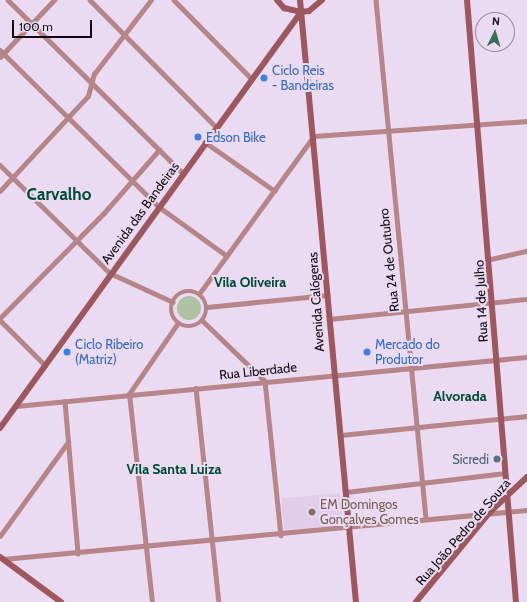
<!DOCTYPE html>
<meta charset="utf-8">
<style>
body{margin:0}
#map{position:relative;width:527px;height:602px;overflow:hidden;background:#ebdbf2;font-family:Cabin,sans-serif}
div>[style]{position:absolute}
.built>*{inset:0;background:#e0cdea;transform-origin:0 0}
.green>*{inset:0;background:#afc3a4}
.round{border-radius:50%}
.street>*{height:4.5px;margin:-2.25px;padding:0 2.25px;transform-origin:2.25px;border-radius:2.25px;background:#b68589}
.street>.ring{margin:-2.25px;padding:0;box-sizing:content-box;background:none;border:4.5px solid #b68589;border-radius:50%}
.secondary>*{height:6px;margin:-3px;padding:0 3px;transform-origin:3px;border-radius:3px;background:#9d575e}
.dots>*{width:11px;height:11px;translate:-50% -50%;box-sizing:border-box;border:2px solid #ebdbf2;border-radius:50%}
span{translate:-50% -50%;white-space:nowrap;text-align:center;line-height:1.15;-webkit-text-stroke:4px #ebdbf2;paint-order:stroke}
.shop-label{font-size:13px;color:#366cbe}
.left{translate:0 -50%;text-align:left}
.street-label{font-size:13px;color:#0f0a11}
.service-label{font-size:13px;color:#4e5e75}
.right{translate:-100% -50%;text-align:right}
.education-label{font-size:13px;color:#785e54}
.neighbourhood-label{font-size:14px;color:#004c33;font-weight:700}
.district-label{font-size:17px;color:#004c33;font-weight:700}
.north{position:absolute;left:475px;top:12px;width:40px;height:40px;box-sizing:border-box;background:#ebdbf2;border:1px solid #938798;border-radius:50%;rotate:5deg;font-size:11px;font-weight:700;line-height:16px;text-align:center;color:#0f0a11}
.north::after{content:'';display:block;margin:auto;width:14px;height:18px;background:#366e56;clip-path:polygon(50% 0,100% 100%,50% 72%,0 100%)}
.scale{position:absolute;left:12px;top:20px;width:80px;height:18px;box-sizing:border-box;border:2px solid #0f0a11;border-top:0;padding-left:5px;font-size:12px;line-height:14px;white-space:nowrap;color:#0f0a11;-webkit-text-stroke:3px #ebdbf2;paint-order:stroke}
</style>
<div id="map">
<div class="built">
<i style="left:340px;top:493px;width:32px;height:59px;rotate:85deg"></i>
</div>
<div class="green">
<i class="round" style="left:177px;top:296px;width:24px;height:24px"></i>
</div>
<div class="street">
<i style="left:8px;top:0;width:245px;rotate:44.7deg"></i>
<i style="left:90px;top:0;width:179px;rotate:45.2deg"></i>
<i style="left:174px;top:0;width:111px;rotate:45.4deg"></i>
<i style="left:376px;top:0;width:520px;rotate:84.49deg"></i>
<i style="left:0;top:50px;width:222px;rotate:44.6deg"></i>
<i style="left:158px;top:206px;width:85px;rotate:35.9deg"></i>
<i style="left:0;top:57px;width:79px;rotate:-46.5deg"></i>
<i style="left:205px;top:142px;width:85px;rotate:35deg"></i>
<i style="left:0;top:165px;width:154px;rotate:44.5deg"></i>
<i style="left:110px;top:273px;width:69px;rotate:24.7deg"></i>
<i style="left:0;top:191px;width:129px;rotate:-47.2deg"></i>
<i style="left:88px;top:96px;width:23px;rotate:-75deg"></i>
<i style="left:94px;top:74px;width:93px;rotate:-52.4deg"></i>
<i style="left:491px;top:259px;width:37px;rotate:-13deg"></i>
<i class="ring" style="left:171px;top:291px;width:31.5px;height:31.5px"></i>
<i style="left:199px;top:294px;width:195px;rotate:-54deg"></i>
<i style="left:314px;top:136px;width:214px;rotate:-4deg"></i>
<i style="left:207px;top:307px;width:121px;rotate:-5.7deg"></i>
<i style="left:0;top:318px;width:148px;rotate:-45.3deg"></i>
<i style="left:104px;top:213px;width:84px;rotate:-48.9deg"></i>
<i style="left:329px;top:319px;width:199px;rotate:-5.8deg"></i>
<i style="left:0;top:320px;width:64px;rotate:45deg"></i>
<i style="left:203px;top:321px;width:86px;rotate:44.1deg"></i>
<i style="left:265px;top:381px;width:155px;rotate:84.1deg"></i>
<i style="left:196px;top:388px;width:215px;rotate:83.9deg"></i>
<i style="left:65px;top:401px;width:153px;rotate:85.1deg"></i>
<i style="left:16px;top:406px;width:513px;rotate:-5.48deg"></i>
<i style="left:341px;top:435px;width:187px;rotate:-5.8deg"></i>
<i style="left:346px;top:492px;width:160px;rotate:-6.8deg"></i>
<i style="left:0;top:536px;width:116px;rotate:-54.1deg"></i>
<i style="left:3px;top:559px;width:526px;rotate:-5.34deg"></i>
<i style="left:152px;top:602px;width:209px;rotate:-96.3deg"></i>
<i style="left:129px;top:394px;width:86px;rotate:-55.4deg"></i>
</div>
<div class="secondary">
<i style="left:277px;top:0;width:11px;rotate:49deg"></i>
<i style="left:284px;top:8px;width:17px;rotate:13deg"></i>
<i style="left:301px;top:12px;width:8px;rotate:-7deg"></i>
<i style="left:309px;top:11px;width:17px;rotate:-40deg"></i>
<i style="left:300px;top:0;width:605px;rotate:84.69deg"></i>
<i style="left:467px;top:0;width:604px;rotate:85.35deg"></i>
<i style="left:0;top:428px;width:513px;rotate:-54.11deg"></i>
<i style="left:0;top:557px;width:76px;rotate:36.4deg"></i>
<i style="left:416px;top:602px;width:117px;rotate:-50.6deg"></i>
<i style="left:490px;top:512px;width:51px;rotate:-43.4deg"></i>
</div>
<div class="dots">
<i style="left:264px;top:78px;background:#3f7fe0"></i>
<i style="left:198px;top:137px;background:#3f7fe0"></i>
<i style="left:67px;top:352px;background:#3f7fe0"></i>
<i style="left:367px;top:352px;background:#3f7fe0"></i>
<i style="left:497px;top:459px;background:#5c6f8a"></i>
<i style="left:312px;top:512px;background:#8d6e63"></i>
</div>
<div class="shop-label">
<span class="left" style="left:272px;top:78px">Ciclo Reis<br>- Bandeiras</span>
<span class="left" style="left:206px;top:137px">Edson Bike</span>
<span class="left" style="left:75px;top:352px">Ciclo Ribeiro<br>(Matriz)</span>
<span class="left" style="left:375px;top:352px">Mercado do<br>Produtor</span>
</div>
<div class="street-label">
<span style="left:140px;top:213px;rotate:-54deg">Avenida das Bandeiras</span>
<span style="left:389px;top:260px;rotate:-96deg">Rua 24 de Outubro</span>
<span style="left:481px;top:301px;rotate:-93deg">Rua 14 de Julho</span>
<span style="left:316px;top:302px;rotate:-94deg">Avenida Calógeras</span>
<span style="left:258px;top:371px;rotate:-6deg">Rua Liberdade</span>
<span style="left:463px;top:532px;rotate:-49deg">Rua João Pedro de Souza</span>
</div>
<div class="service-label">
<span class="right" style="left:489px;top:459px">Sicredi</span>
</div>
<div class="education-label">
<span class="left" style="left:320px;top:512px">EM Domingos<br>Gonçalves Gomes</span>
</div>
<div class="neighbourhood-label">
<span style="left:250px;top:282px">Vila Oliveira</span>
<span style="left:460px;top:396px">Alvorada</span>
<span style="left:174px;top:469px">Vila Santa Luiza</span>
</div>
<div class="district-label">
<span style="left:59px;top:195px">Carvalho</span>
</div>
<div class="north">N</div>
<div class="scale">100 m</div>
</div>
